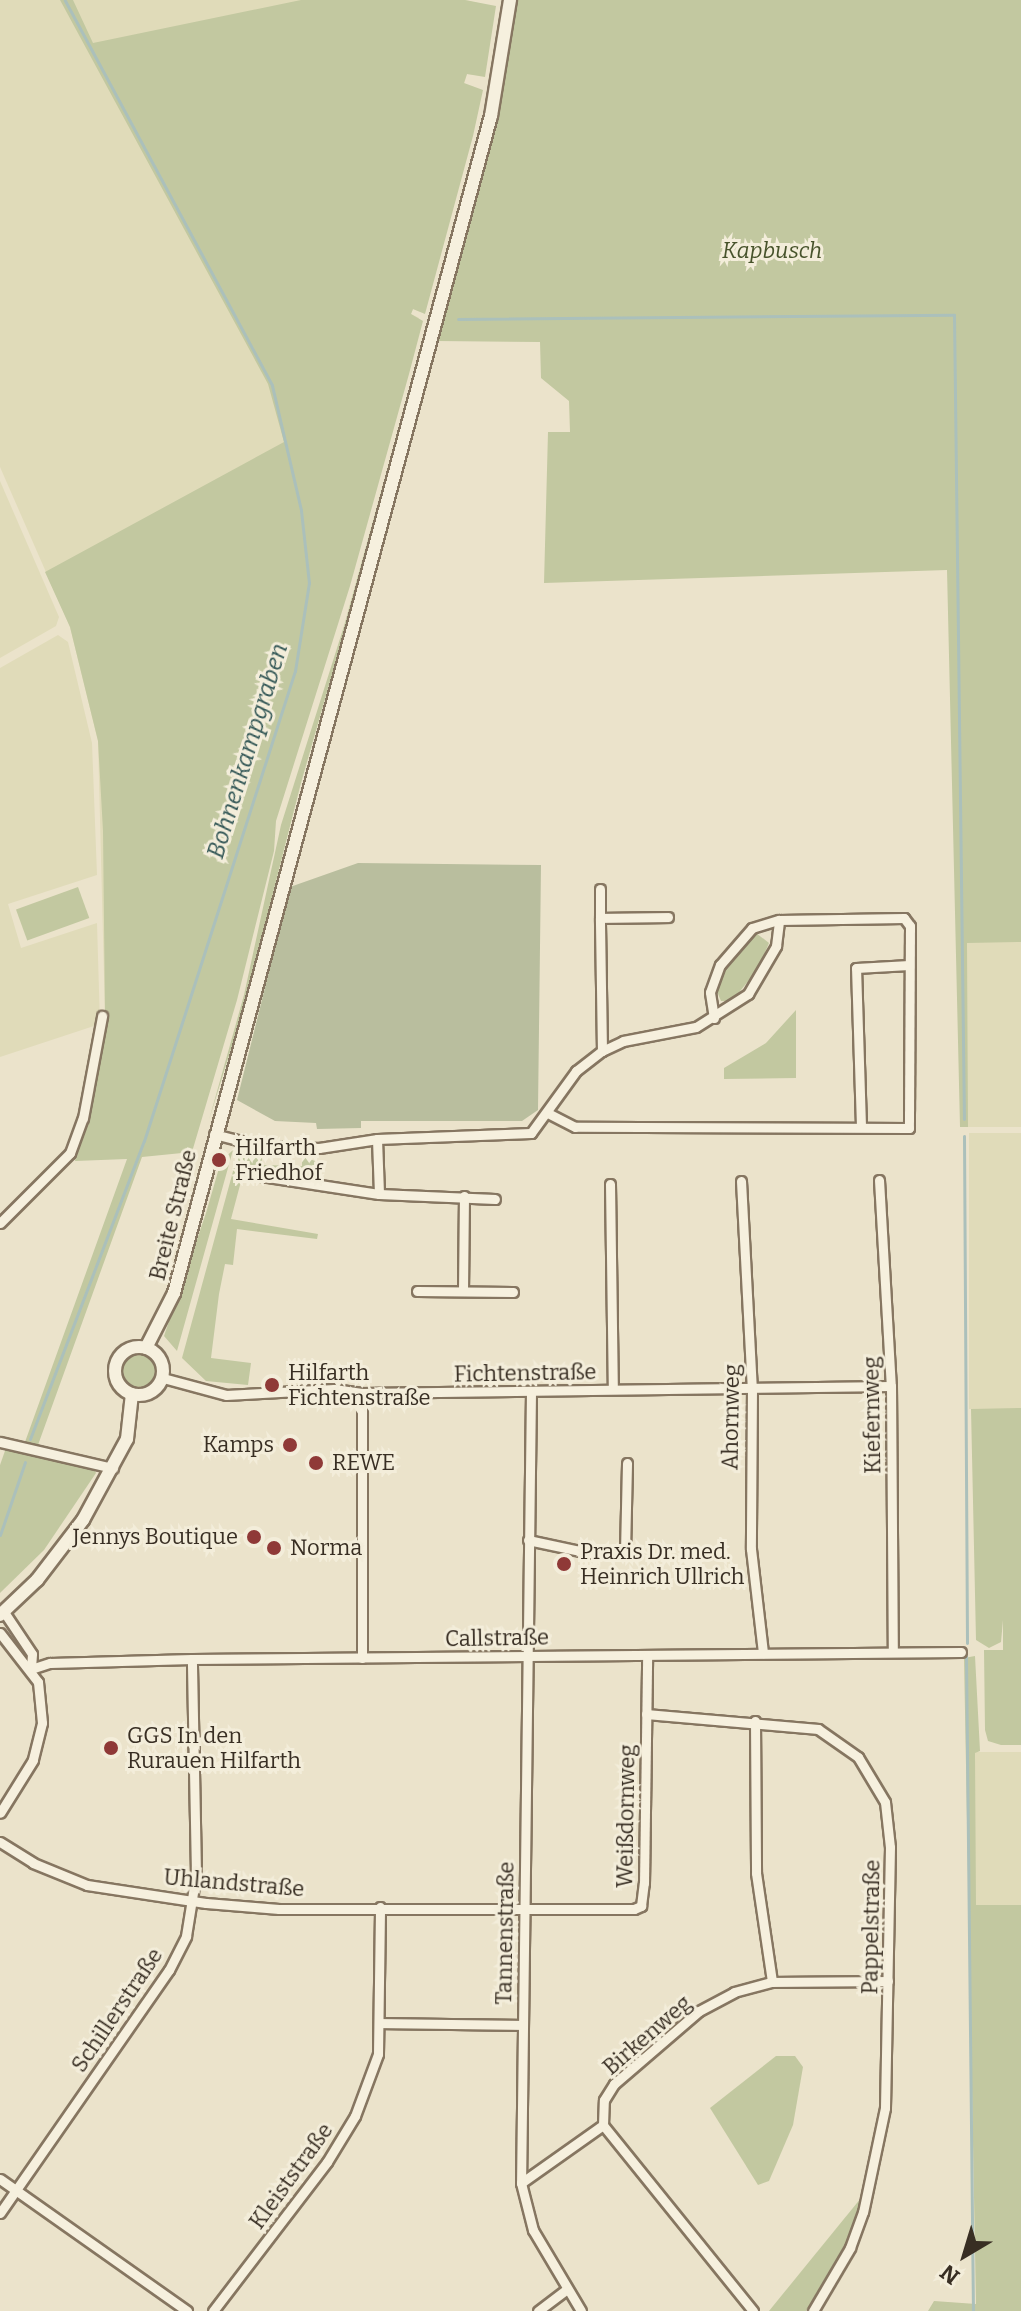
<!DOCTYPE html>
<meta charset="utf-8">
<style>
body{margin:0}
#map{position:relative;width:1021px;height:2311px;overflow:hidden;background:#ebe3cb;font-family:Bitter,serif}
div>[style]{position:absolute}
.farmland>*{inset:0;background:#e0dbb9;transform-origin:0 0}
.green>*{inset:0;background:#c2c8a0;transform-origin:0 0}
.round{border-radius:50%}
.cemetery>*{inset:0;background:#b9be9e}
.stream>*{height:3px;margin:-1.5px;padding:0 1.5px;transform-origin:1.5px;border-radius:1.5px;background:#abc0bb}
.roads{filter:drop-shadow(2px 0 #867661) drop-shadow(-2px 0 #867661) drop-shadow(0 2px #867661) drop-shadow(0 -2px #867661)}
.street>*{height:9px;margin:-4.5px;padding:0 4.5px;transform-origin:4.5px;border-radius:4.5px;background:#f6f0de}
.secondary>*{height:12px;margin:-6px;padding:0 6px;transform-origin:6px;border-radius:6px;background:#f6f0de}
.secondary>.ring{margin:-6px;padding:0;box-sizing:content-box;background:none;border:12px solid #f6f0de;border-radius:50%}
.dots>*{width:22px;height:22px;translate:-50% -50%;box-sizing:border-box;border:4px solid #f3edda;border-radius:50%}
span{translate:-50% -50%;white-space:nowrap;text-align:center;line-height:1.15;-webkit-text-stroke:6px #f3edda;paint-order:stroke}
.park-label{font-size:22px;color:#47532b;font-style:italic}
.poi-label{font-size:22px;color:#382e23}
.left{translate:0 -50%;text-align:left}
.right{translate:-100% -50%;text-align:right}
.street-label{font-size:22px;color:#382e23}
.water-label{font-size:24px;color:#335756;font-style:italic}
.north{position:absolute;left:925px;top:2215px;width:80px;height:80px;-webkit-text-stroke:6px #f3edda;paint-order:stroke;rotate:218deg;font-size:22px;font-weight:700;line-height:32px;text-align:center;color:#382e23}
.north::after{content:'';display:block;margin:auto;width:28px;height:36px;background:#382e23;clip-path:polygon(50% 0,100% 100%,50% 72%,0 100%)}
</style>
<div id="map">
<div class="farmland">
<i style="clip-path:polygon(0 0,465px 0,486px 5px,476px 75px,467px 74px,464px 84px,474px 87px,421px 312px,413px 309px,411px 314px,419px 318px,75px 1161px,105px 1015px,98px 741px,70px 627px,0 467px)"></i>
<i style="clip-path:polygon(0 481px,59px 617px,56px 626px,0 658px)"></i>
<i style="clip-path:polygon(58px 635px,68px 642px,92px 743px,97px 875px,8px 904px,21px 948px,97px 923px,100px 1024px,0 1057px,0 668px)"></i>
<i style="left:967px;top:942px;width:54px;height:185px"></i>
<i style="left:969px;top:1133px;width:52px;height:276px"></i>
<i style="left:975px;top:1752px;width:46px;height:154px"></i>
</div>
<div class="green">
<i style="clip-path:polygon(60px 0,73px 0,93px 43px,301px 0,465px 0,496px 6px,485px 77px,467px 74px,464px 83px,483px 90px,473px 136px,425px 314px,413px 309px,411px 314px,423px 321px,409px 374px,350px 586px,276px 821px,274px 851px,237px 1000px,192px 1152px,142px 1157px,38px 1445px,25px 1442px,127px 1159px,75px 1161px,105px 1015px,103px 831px,98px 741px,70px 627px,45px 572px,284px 442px,268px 384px)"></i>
<i style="clip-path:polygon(516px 0,1021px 0,1021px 942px,967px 943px,968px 1127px,960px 1127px,947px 570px,544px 583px,548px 432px,570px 432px,569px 401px,541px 378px,540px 342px,437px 341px,493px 137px)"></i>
<i style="clip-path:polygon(428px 322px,432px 325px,301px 783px,244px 1007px,209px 1120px,244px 995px,281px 825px,344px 626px)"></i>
<i style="left:78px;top:887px;width:33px;height:66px;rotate:70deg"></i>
<i style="clip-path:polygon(756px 933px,769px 943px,758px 969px,732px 1001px,721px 1001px,716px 989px,724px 968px)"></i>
<i style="clip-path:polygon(796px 1010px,796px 1078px,724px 1079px,724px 1068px,766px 1043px)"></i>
<i style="clip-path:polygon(233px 1150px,177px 1351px,164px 1336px,206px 1213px,219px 1168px,215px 1167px)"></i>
<i style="clip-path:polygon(238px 1153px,262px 1156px,262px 1165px,302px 1166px,302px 1156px,315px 1161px,315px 1168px,306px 1167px,298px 1177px,244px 1170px,231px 1219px,318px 1234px,317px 1239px,237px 1229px,233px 1265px,225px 1264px,219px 1294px,211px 1358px,251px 1363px,248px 1385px,206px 1381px,182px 1358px)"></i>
<i class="round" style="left:123px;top:1355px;width:32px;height:32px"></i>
<i style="clip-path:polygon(1021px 1408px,1021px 1745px,1001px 1745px,988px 1741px,985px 1730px,984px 1650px,1003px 1650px,1003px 1620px,1001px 1642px,989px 1648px,976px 1640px,971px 1409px)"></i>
<i style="clip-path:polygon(6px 1448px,92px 1466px,96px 1473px,44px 1550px,0 1593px,0 1465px)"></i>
<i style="clip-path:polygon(975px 1656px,980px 1751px,975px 1753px,976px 1905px,1021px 1905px,1021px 2311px,928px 2311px,934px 2301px,976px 2304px,964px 1658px)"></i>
<i style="clip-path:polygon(776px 2056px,795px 2056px,803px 2067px,793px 2125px,769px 2181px,758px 2185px,710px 2108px)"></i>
<i style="clip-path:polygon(861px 2198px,848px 2241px,806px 2311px,769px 2311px)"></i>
</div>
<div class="cemetery">
<i style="clip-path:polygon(358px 863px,541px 865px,538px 1110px,522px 1121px,361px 1121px,361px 1128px,317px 1129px,316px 1123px,275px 1121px,237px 1100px,290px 887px)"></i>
</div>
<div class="stream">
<i style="left:458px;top:319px;width:496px;rotate:-0.5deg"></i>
<i style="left:954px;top:315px;width:804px;rotate:89.29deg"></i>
<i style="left:964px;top:1136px;width:507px;rotate:89.66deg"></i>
<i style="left:30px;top:1439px;width:319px;rotate:-69.1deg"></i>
<i style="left:144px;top:1141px;width:494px;rotate:-72.2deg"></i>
<i style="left:295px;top:671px;width:89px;rotate:-81deg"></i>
<i style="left:309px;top:583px;width:73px;rotate:-96.3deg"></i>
<i style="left:301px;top:510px;width:128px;rotate:-103.1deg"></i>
<i style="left:272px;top:385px;width:437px;rotate:-118.3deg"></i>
<i style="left:0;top:1535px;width:77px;rotate:-71.1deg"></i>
<i style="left:966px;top:1656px;width:655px;rotate:89.39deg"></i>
</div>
<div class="roads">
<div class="street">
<i style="left:600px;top:889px;width:29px;rotate:90deg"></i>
<i style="left:714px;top:1018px;width:26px;rotate:-99deg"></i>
<i style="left:710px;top:992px;width:29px;rotate:-70deg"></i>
<i style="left:720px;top:965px;width:49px;rotate:-49.1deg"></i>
<i style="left:752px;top:928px;width:28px;rotate:-17deg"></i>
<i style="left:602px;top:1051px;width:133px;rotate:-90.9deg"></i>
<i style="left:600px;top:918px;width:68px;rotate:-0.8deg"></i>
<i style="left:861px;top:1126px;width:158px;rotate:-91.8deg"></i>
<i style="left:856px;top:968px;width:53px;rotate:-3.2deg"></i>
<i style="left:214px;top:1134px;width:49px;rotate:14.3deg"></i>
<i style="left:261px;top:1146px;width:58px;rotate:2deg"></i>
<i style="left:319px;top:1148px;width:59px;rotate:-8.8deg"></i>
<i style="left:377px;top:1139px;width:154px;rotate:-2.2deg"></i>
<i style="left:531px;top:1133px;width:77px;rotate:-54deg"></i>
<i style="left:576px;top:1071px;width:33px;rotate:-38deg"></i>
<i style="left:602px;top:1051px;width:23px;rotate:-25deg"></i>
<i style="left:623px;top:1041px;width:74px;rotate:-10.9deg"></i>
<i style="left:696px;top:1027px;width:62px;rotate:-32.4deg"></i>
<i style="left:748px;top:994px;width:56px;rotate:-59.7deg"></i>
<i style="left:776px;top:946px;width:26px;rotate:-83deg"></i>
<i style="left:779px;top:920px;width:125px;rotate:-0.9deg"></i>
<i style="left:904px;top:918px;width:10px;rotate:53deg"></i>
<i style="left:910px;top:926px;width:202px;rotate:90.3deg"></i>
<i style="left:909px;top:1128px;width:334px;rotate:-179.8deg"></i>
<i style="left:575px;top:1127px;width:29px;rotate:-153deg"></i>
<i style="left:377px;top:1139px;width:55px;rotate:87.9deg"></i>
<i style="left:379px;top:1194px;width:116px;rotate:2.5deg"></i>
<i style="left:261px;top:1176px;width:119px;rotate:8.7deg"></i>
<i style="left:879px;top:1180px;width:206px;rotate:86.7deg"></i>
<i style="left:891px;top:1386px;width:265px;rotate:89.6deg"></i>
<i style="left:741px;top:1181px;width:207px;rotate:87deg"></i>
<i style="left:752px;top:1388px;width:161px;rotate:90.4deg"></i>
<i style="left:751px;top:1549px;width:105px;rotate:83.4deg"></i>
<i style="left:610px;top:1184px;width:205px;rotate:89.2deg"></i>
<i style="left:0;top:1223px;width:99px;rotate:-45deg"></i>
<i style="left:70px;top:1153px;width:37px;rotate:-70deg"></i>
<i style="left:83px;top:1118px;width:104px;rotate:-79.4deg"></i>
<i style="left:417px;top:1291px;width:96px;rotate:0.6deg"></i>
<i style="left:463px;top:1291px;width:95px;rotate:-89.4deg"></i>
<i style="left:163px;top:1378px;width:65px;rotate:15.1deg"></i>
<i style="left:226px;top:1395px;width:108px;rotate:-3.2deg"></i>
<i style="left:334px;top:1389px;width:28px;rotate:8deg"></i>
<i style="left:362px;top:1393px;width:529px;rotate:-0.76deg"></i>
<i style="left:531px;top:1392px;width:791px;rotate:90.72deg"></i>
<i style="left:521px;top:2183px;width:49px;rotate:75.7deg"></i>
<i style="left:533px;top:2230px;width:94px;rotate:59.3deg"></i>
<i style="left:0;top:1442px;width:116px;rotate:13deg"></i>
<i style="left:528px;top:1540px;width:62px;rotate:12deg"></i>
<i style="left:589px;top:1553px;width:36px;rotate:-2deg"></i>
<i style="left:625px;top:1552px;width:89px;rotate:-88.7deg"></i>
<i style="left:4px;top:1612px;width:50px;rotate:56.3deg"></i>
<i style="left:32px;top:1654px;width:15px;rotate:94deg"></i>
<i style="left:0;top:1633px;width:62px;rotate:52.2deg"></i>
<i style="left:38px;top:1682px;width:41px;rotate:84.4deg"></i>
<i style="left:42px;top:1723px;width:38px;rotate:104deg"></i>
<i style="left:33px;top:1760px;width:62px;rotate:121.9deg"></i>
<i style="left:362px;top:1658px;width:265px;rotate:-90deg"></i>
<i style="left:31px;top:1669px;width:20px;rotate:-18deg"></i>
<i style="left:50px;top:1663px;width:142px;rotate:-1.6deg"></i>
<i style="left:192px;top:1659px;width:769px;rotate:-0.52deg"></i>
<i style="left:646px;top:1714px;width:173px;rotate:5deg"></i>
<i style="left:818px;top:1729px;width:49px;rotate:35deg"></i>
<i style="left:858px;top:1757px;width:52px;rotate:59deg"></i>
<i style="left:885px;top:1802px;width:45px;rotate:83.7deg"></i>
<i style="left:890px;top:1847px;width:261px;rotate:91.1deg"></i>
<i style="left:885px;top:2108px;width:106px;rotate:101.9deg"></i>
<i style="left:863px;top:2212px;width:38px;rotate:110deg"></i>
<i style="left:850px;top:2248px;width:73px;rotate:120.4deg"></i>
<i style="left:755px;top:1721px;width:152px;rotate:89.6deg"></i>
<i style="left:756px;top:1873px;width:110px;rotate:81.6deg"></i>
<i style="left:0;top:1842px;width:39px;rotate:32deg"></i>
<i style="left:33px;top:1863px;width:58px;rotate:22.2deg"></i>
<i style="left:87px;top:1885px;width:120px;rotate:8.6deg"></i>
<i style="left:206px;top:1903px;width:73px;rotate:4.7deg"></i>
<i style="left:279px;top:1909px;width:355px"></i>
<i style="left:634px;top:1909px;width:8px;rotate:-23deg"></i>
<i style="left:641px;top:1906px;width:23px;rotate:-83deg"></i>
<i style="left:644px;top:1883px;width:227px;rotate:-89.2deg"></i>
<i style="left:380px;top:2023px;width:142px;rotate:0.8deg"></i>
<i style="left:603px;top:2125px;width:239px;rotate:51.1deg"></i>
<i style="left:0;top:2179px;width:229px;rotate:35.2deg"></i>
<i style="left:521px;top:2183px;width:100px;rotate:-35.3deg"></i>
<i style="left:603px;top:2125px;width:25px;rotate:-88deg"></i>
<i style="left:604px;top:2100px;width:19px;rotate:-58deg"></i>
<i style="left:614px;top:2084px;width:112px;rotate:-40.7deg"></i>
<i style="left:699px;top:2011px;width:40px;rotate:-28deg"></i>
<i style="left:734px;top:1992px;width:39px;rotate:-15deg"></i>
<i style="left:772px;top:1982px;width:116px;rotate:-0.5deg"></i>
<i style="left:0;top:2213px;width:296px;rotate:-55.2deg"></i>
<i style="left:169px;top:1970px;width:38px;rotate:-63deg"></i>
<i style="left:186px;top:1936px;width:63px;rotate:-80.8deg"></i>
<i style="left:196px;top:1874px;width:215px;rotate:-91.1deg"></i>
<i style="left:213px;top:2311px;width:188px;rotate:-52.6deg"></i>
<i style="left:327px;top:2162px;width:54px;rotate:-58.7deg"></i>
<i style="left:355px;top:2116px;width:66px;rotate:-69.6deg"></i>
<i style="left:378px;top:2054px;width:147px;rotate:-89.2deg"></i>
<i style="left:538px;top:2311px;width:35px;rotate:-37deg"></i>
</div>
<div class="secondary">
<i class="ring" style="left:115px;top:1347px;width:36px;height:36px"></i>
<i style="left:146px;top:1348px;width:62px;rotate:-63deg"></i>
<i style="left:174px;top:1293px;width:1219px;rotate:-74.93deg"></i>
<i style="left:491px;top:116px;width:118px;rotate:-80.7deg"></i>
<i style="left:0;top:1615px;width:51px;rotate:-43.4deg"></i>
<i style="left:37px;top:1580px;width:76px;rotate:-52.5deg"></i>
<i style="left:83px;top:1520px;width:92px;rotate:-61.5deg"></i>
<i style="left:127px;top:1439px;width:45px;rotate:-83.7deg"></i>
</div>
</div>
<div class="dots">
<i style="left:219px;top:1160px;background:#8f3937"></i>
<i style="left:272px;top:1385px;background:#8f3937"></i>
<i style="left:290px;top:1445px;background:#8f3937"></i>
<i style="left:316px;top:1463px;background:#8f3937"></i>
<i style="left:254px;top:1537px;background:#8f3937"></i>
<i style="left:274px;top:1548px;background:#8f3937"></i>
<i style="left:564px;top:1564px;background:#8f3937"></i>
<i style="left:111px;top:1748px;background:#8f3937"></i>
</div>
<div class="park-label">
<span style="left:772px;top:251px">Kapbusch</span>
</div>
<div class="poi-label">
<span class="left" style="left:235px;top:1160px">Hilfarth<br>Friedhof</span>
<span class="left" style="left:288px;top:1385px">Hilfarth<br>Fichtenstraße</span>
<span class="right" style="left:274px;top:1445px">Kamps</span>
<span class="left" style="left:332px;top:1463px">REWE</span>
<span class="right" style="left:238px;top:1537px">Jennys Boutique</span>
<span class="left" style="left:290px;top:1548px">Norma</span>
<span class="left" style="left:580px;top:1564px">Praxis Dr. med.<br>Heinrich Ullrich</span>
<span class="left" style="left:127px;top:1748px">GGS In den<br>Rurauen Hilfarth</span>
</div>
<div class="street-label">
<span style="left:173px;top:1215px;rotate:-76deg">Breite Straße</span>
<span style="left:525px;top:1373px;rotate:-1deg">Fichtenstraße</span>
<span style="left:872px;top:1415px;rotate:-91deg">Kiefernweg</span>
<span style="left:731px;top:1417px;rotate:-89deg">Ahornweg</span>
<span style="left:497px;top:1638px;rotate:-1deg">Callstraße</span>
<span style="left:626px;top:1816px;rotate:-89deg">Weißdornweg</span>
<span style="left:234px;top:1883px;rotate:5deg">Uhlandstraße</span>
<span style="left:871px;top:1927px;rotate:-89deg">Pappelstraße</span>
<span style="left:505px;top:1933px;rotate:-89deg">Tannenstraße</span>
<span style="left:117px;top:2010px;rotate:-56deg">Schillerstraße</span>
<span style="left:647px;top:2035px;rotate:-41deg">Birkenweg</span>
<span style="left:291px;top:2176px;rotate:-54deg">Kleiststraße</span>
</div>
<div class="water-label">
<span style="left:248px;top:751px;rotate:-73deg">Bohnenkampgraben</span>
</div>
<div class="north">N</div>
</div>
